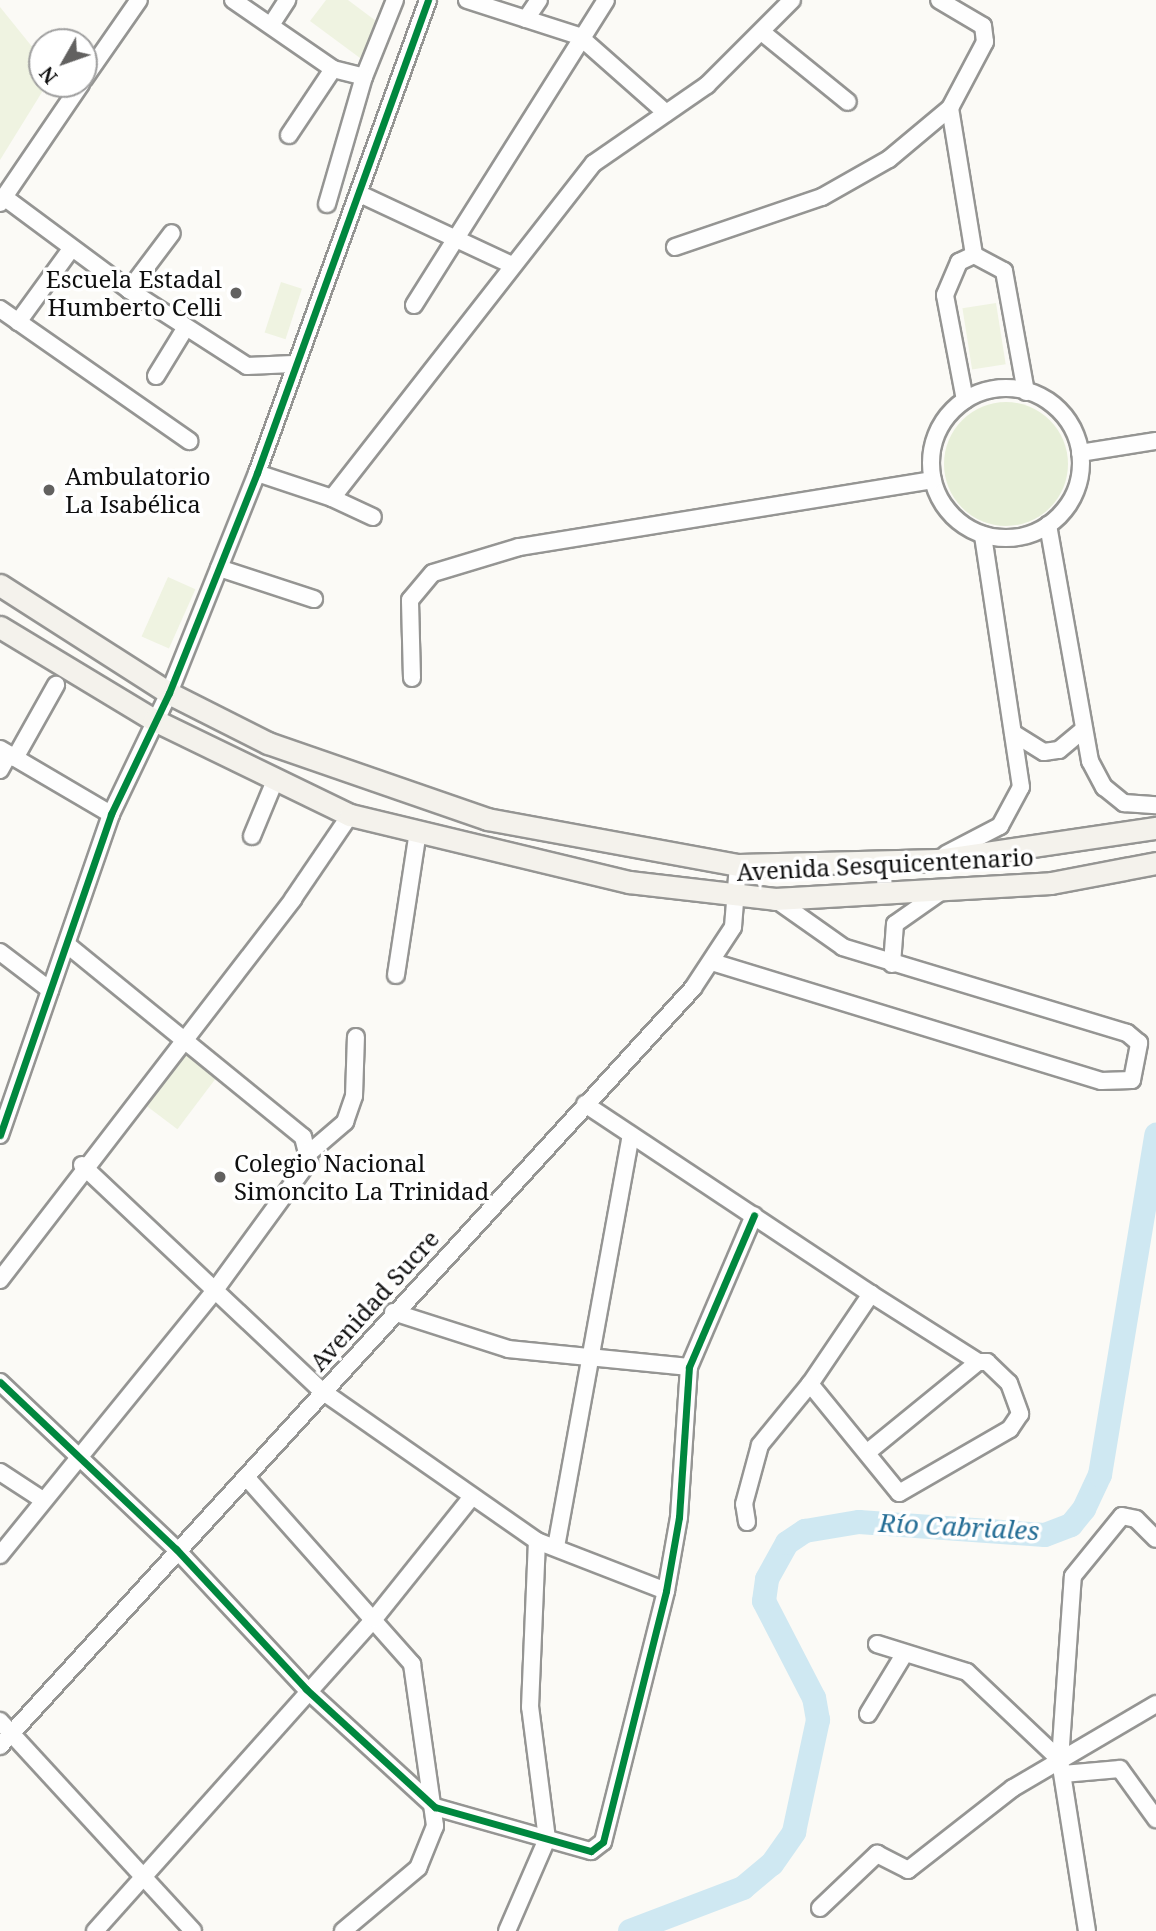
<!DOCTYPE html>
<meta charset="utf-8">
<style>
body{margin:0}
#map{position:relative;width:1156px;height:1931px;overflow:hidden;background:#fbfaf6;font-family:"Noto Serif",serif}
div>[style]{position:absolute}
.green>*{inset:0;background:#e7efd8}
.round{border-radius:50%}
.pitch>*{inset:0;background:#eff3e1;transform-origin:0 0}
.river>*{height:24px;margin:-12px;padding:0 12px;transform-origin:12px;border-radius:12px;background:#cfe8f2}
.roads{filter:drop-shadow(2px 0 #959593) drop-shadow(-2px 0 #959593) drop-shadow(0 2px #959593) drop-shadow(0 -2px #959593)}
.minor>*{height:16px;margin:-8px;padding:0 8px;transform-origin:8px;border-radius:8px;background:#fefefe}
.minor>.ring{margin:-8px;padding:0;box-sizing:content-box;background:none;border:16px solid #fefefe;border-radius:50%}
.secondary>*{height:21px;margin:-10.5px;padding:0 10.5px;transform-origin:10.5px;border-radius:10.5px;background:#f4f2ec}
.cycleway>*{height:7px;margin:-3.5px;padding:0 3.5px;transform-origin:3.5px;border-radius:3.5px;background:#00873e}
.dots>*{width:19px;height:19px;translate:-50% -50%;box-sizing:border-box;border:4px solid #fff;border-radius:50%}
span{translate:-50% -50%;white-space:nowrap;text-align:center;line-height:1.15;-webkit-text-stroke:7px #fff;paint-order:stroke}
.poi-label{font-size:24px;color:#0f0f0f}
.right{translate:-100% -50%;text-align:right}
.left{translate:0 -50%;text-align:left}
.street-label{font-size:24px;color:#0f0f0f}
.water-label{font-size:26px;color:#246d95;font-style:italic}
.north{position:absolute;left:28px;top:28px;width:70px;height:70px;box-sizing:border-box;background:#fff;border:2px solid #9f9f9f;border-radius:50%;rotate:230deg;font-size:19px;font-weight:700;line-height:28px;text-align:center;color:#0f0f0f}
.north::after{content:'';display:block;margin:auto;width:24px;height:32px;background:#626160;clip-path:polygon(50% 0,100% 100%,50% 72%,0 100%)}
</style>
<div id="map">
<div class="green">
<i class="round" style="left:944px;top:402px;width:124px;height:124px"></i>
</div>
<div class="pitch">
<i style="clip-path:polygon(326px 0,348px 0,384px 27px,360px 58px,310px 21px)"></i>
<i style="clip-path:polygon(0 7px,42px 59px,47px 84px,0 160px)"></i>
<i style="left:281px;top:282px;width:22px;height:53px;rotate:18deg"></i>
<i style="left:996px;top:303px;width:62px;height:34px;rotate:81deg"></i>
<i style="left:168px;top:577px;width:30px;height:65px;rotate:24deg"></i>
<i style="left:184px;top:1049px;width:43px;height:68px;rotate:37deg"></i>
</div>
<div class="river">
<i style="left:630px;top:1931px;width:121px;rotate:-20.8deg"></i>
<i style="left:743px;top:1888px;width:38px;rotate:-40deg"></i>
<i style="left:772px;top:1864px;width:39px;rotate:-55deg"></i>
<i style="left:794px;top:1832px;width:115px;rotate:-77.9deg"></i>
<i style="left:818px;top:1720px;width:22px;rotate:-100deg"></i>
<i style="left:814px;top:1698px;width:109px;rotate:-117.3deg"></i>
<i style="left:764px;top:1601px;width:22px;rotate:-82deg"></i>
<i style="left:767px;top:1579px;width:41px;rotate:-60.9deg"></i>
<i style="left:787px;top:1543px;width:22px;rotate:-34deg"></i>
<i style="left:805px;top:1531px;width:55px;rotate:-9.5deg"></i>
<i style="left:859px;top:1522px;width:186px;rotate:4deg"></i>
<i style="left:1045px;top:1535px;width:28px;rotate:-21deg"></i>
<i style="left:1071px;top:1525px;width:21px;rotate:-51deg"></i>
<i style="left:1084px;top:1509px;width:38px;rotate:-65deg"></i>
<i style="left:1100px;top:1475px;width:345px;rotate:-80.6deg"></i>
</div>
<div class="roads">
<div class="minor">
<i style="left:233px;top:0;width:121px;rotate:34.6deg"></i>
<i style="left:333px;top:69px;width:32px;rotate:14deg"></i>
<i style="left:364px;top:77px;width:83px;rotate:-68.1deg"></i>
<i style="left:467px;top:0;width:118px;rotate:17.8deg"></i>
<i style="left:579px;top:36px;width:116px;rotate:41.5deg"></i>
<i style="left:526px;top:19px;width:23px;rotate:-56deg"></i>
<i style="left:271px;top:25px;width:30px;rotate:-57deg"></i>
<i style="left:763px;top:33px;width:109px;rotate:39.1deg"></i>
<i style="left:84px;top:79px;width:96px;rotate:-55.2deg"></i>
<i style="left:950px;top:108px;width:149px;rotate:80.7deg"></i>
<i style="left:289px;top:135px;width:79px;rotate:-56.3deg"></i>
<i style="left:362px;top:195px;width:166px;rotate:25deg"></i>
<i style="left:4px;top:197px;width:156px;rotate:36.6deg"></i>
<i style="left:129px;top:290px;width:140px;rotate:32.8deg"></i>
<i style="left:247px;top:366px;width:46px;rotate:-2.5deg"></i>
<i style="left:0;top:203px;width:144px;rotate:-55.8deg"></i>
<i style="left:327px;top:204px;width:132px;rotate:-73.8deg"></i>
<i style="left:675px;top:247px;width:155px;rotate:-18.8deg"></i>
<i style="left:822px;top:197px;width:77px;rotate:-29.6deg"></i>
<i style="left:889px;top:159px;width:80px;rotate:-39.9deg"></i>
<i style="left:950px;top:108px;width:75px;rotate:-62.1deg"></i>
<i style="left:985px;top:42px;width:16px;rotate:-97deg"></i>
<i style="left:983px;top:26px;width:51px;rotate:-149.4deg"></i>
<i style="left:129px;top:290px;width:71px;rotate:-53deg"></i>
<i style="left:414px;top:305px;width:360px;rotate:-57.8deg"></i>
<i style="left:0;top:309px;width:231px;rotate:34.9deg"></i>
<i style="left:18px;top:322px;width:90px;rotate:-54deg"></i>
<i style="left:156px;top:376px;width:57px;rotate:-58.5deg"></i>
<i class="ring" style="left:931px;top:388px;width:134px;height:134px"></i>
<i style="left:965px;top:400px;width:107px;rotate:-100.8deg"></i>
<i style="left:945px;top:295px;width:36px;rotate:-67deg"></i>
<i style="left:959px;top:262px;width:17px;rotate:-25deg"></i>
<i style="left:974px;top:255px;width:34px;rotate:28deg"></i>
<i style="left:1004px;top:271px;width:123px;rotate:79.7deg"></i>
<i style="left:1080px;top:453px;width:77px;rotate:-9deg"></i>
<i style="left:257px;top:473px;width:79px;rotate:18.4deg"></i>
<i style="left:332px;top:498px;width:425px;rotate:-52deg"></i>
<i style="left:594px;top:163px;width:137px;rotate:-34.6deg"></i>
<i style="left:707px;top:85px;width:120px;rotate:-45deg"></i>
<i style="left:332px;top:498px;width:45px;rotate:24.9deg"></i>
<i style="left:1048px;top:525px;width:240px;rotate:79.9deg"></i>
<i style="left:1090px;top:761px;width:30px;rotate:62deg"></i>
<i style="left:1104px;top:787px;width:26px;rotate:39deg"></i>
<i style="left:1124px;top:803px;width:32px;rotate:4deg"></i>
<i style="left:219px;top:568px;width:100px;rotate:18.1deg"></i>
<i style="left:412px;top:678px;width:78px;rotate:-91.5deg"></i>
<i style="left:410px;top:600px;width:35px;rotate:-50deg"></i>
<i style="left:433px;top:573px;width:90px;rotate:-16.8deg"></i>
<i style="left:519px;top:547px;width:419px;rotate:-9.2deg"></i>
<i style="left:1013px;top:733px;width:36px;rotate:32deg"></i>
<i style="left:1044px;top:752px;width:15px;rotate:-8deg"></i>
<i style="left:1059px;top:750px;width:31px;rotate:-40deg"></i>
<i style="left:0;top:749px;width:129px;rotate:30.4deg"></i>
<i style="left:15px;top:758px;width:84px;rotate:-60.7deg"></i>
<i style="left:0;top:770px;width:18px;rotate:-61deg"></i>
<i style="left:252px;top:836px;width:57px;rotate:-67.5deg"></i>
<i style="left:946px;top:854px;width:61px;rotate:-27.4deg"></i>
<i style="left:1000px;top:826px;width:44px;rotate:-61.7deg"></i>
<i style="left:1021px;top:787px;width:255px;rotate:-98.6deg"></i>
<i style="left:0;top:952px;width:63px;rotate:37.2deg"></i>
<i style="left:712px;top:962px;width:407px;rotate:17deg"></i>
<i style="left:1101px;top:1081px;width:31px;rotate:-2deg"></i>
<i style="left:1132px;top:1080px;width:38px;rotate:-79deg"></i>
<i style="left:1139px;top:1043px;width:16px;rotate:-140deg"></i>
<i style="left:1127px;top:1033px;width:297px;rotate:-163.2deg"></i>
<i style="left:843px;top:947px;width:83px;rotate:-144.8deg"></i>
<i style="left:892px;top:964px;width:40px;rotate:-85.7deg"></i>
<i style="left:895px;top:924px;width:57px;rotate:-35.1deg"></i>
<i style="left:396px;top:975px;width:145px;rotate:-81.3deg"></i>
<i style="left:585px;top:1104px;width:343px;rotate:33.6deg"></i>
<i style="left:871px;top:1294px;width:127px;rotate:32.4deg"></i>
<i style="left:978px;top:1362px;width:9px"></i>
<i style="left:987px;top:1362px;width:30px;rotate:44deg"></i>
<i style="left:1009px;top:1383px;width:33px;rotate:70deg"></i>
<i style="left:1020px;top:1414px;width:18px;rotate:124deg"></i>
<i style="left:1010px;top:1429px;width:128px;rotate:150deg"></i>
<i style="left:899px;top:1493px;width:141px;rotate:-129.2deg"></i>
<i style="left:810px;top:1384px;width:109px;rotate:-55.9deg"></i>
<i style="left:0;top:1135px;width:340px;rotate:-70.9deg"></i>
<i style="left:111px;top:814px;width:134px;rotate:-64.4deg"></i>
<i style="left:169px;top:693px;width:237px;rotate:-68.2deg"></i>
<i style="left:257px;top:473px;width:503px;rotate:-70.12deg"></i>
<i style="left:309px;top:1153px;width:48px;rotate:-40.7deg"></i>
<i style="left:345px;top:1122px;width:28px;rotate:-71deg"></i>
<i style="left:354px;top:1096px;width:59px;rotate:-88.1deg"></i>
<i style="left:82px;top:1165px;width:330px;rotate:43.3deg"></i>
<i style="left:322px;top:1391px;width:262px;rotate:34.9deg"></i>
<i style="left:537px;top:1541px;width:138px;rotate:21.2deg"></i>
<i style="left:0;top:1280px;width:481px;rotate:-52.4deg"></i>
<i style="left:293px;top:899px;width:102px;rotate:-55.8deg"></i>
<i style="left:393px;top:1312px;width:121px;rotate:17.8deg"></i>
<i style="left:508px;top:1349px;width:182px;rotate:5.7deg"></i>
<i style="left:0;top:1382px;width:243px;rotate:43.5deg"></i>
<i style="left:176px;top:1549px;width:191px;rotate:47.1deg"></i>
<i style="left:306px;top:1689px;width:175px;rotate:42.5deg"></i>
<i style="left:435px;top:1807px;width:162px;rotate:15.8deg"></i>
<i style="left:591px;top:1851px;width:15px;rotate:-37deg"></i>
<i style="left:603px;top:1842px;width:259px;rotate:-75.9deg"></i>
<i style="left:666px;top:1591px;width:75px;rotate:-80deg"></i>
<i style="left:679px;top:1517px;width:150px;rotate:-86.2deg"></i>
<i style="left:689px;top:1367px;width:165px;rotate:-66.8deg"></i>
<i style="left:869px;top:1451px;width:141px;rotate:-39.2deg"></i>
<i style="left:0;top:1472px;width:51px;rotate:33.1deg"></i>
<i style="left:247px;top:1478px;width:249px;rotate:48.4deg"></i>
<i style="left:412px;top:1664px;width:164px;rotate:81.9deg"></i>
<i style="left:435px;top:1826px;width:45px;rotate:112deg"></i>
<i style="left:418px;top:1868px;width:98px;rotate:140deg"></i>
<i style="left:747px;top:1522px;width:18px;rotate:-99deg"></i>
<i style="left:744px;top:1504px;width:61px;rotate:-74.8deg"></i>
<i style="left:760px;top:1445px;width:79px;rotate:-50.7deg"></i>
<i style="left:556px;top:1547px;width:418px;rotate:-79.7deg"></i>
<i style="left:0;top:1555px;width:341px;rotate:-50.9deg"></i>
<i style="left:215px;top:1290px;width:160px;rotate:-53.9deg"></i>
<i style="left:309px;top:1161px;width:25px;rotate:-104deg"></i>
<i style="left:303px;top:1137px;width:303px;rotate:-140.8deg"></i>
<i style="left:877px;top:1644px;width:94px;rotate:17.3deg"></i>
<i style="left:967px;top:1672px;width:128px;rotate:43.4deg"></i>
<i style="left:868px;top:1714px;width:71px;rotate:-58.8deg"></i>
<i style="left:0;top:1721px;width:285px;rotate:47.4deg"></i>
<i style="left:0;top:1746px;width:1027px;rotate:-47.56deg"></i>
<i style="left:693px;top:988px;width:73px;rotate:-56.7deg"></i>
<i style="left:733px;top:927px;width:62px;rotate:-85.4deg"></i>
<i style="left:1063px;top:1774px;width:57px;rotate:-5deg"></i>
<i style="left:1120px;top:1769px;width:62px;rotate:54.2deg"></i>
<i style="left:820px;top:1908px;width:79px;rotate:-43.5deg"></i>
<i style="left:877px;top:1854px;width:35px;rotate:27deg"></i>
<i style="left:908px;top:1870px;width:133px;rotate:-38deg"></i>
<i style="left:1013px;top:1788px;width:166px;rotate:-30.4deg"></i>
<i style="left:95px;top:1931px;width:419px;rotate:-48.2deg"></i>
<i style="left:374px;top:1619px;width:154px;rotate:-51.3deg"></i>
<i style="left:507px;top:1931px;width:100px;rotate:-66.5deg"></i>
<i style="left:547px;top:1839px;width:133px;rotate:-97.3deg"></i>
<i style="left:530px;top:1707px;width:166px;rotate:-87.6deg"></i>
<i style="left:1087px;top:1931px;width:173px;rotate:-99deg"></i>
<i style="left:1060px;top:1760px;width:184px;rotate:-86deg"></i>
<i style="left:1073px;top:1576px;width:77px;rotate:-50.8deg"></i>
<i style="left:1122px;top:1516px;width:14px;rotate:12deg"></i>
<i style="left:1136px;top:1519px;width:28px;rotate:45deg"></i>
</div>
<div class="secondary">
<i style="left:0;top:585px;width:201px;rotate:32.6deg"></i>
<i style="left:169px;top:693px;width:111px;rotate:26.8deg"></i>
<i style="left:268px;top:743px;width:232px;rotate:19.1deg"></i>
<i style="left:487px;top:819px;width:255px;rotate:10.4deg"></i>
<i style="left:738px;top:865px;width:200px;rotate:-1.4deg"></i>
<i style="left:938px;top:860px;width:220px;rotate:-8.4deg"></i>
<i style="left:0;top:627px;width:180px;rotate:31.1deg"></i>
<i style="left:154px;top:720px;width:218px;rotate:25.9deg"></i>
<i style="left:350px;top:815px;width:287px;rotate:13.5deg"></i>
<i style="left:629px;top:882px;width:147px;rotate:6.6deg"></i>
<i style="left:775px;top:899px;width:276px;rotate:-3.3deg"></i>
<i style="left:1051px;top:883px;width:107px;rotate:-10.8deg"></i>
</div>
</div>
<div class="cycleway">
<i style="left:0;top:1135px;width:340px;rotate:-70.9deg"></i>
<i style="left:111px;top:814px;width:134px;rotate:-64.4deg"></i>
<i style="left:169px;top:693px;width:237px;rotate:-68.2deg"></i>
<i style="left:257px;top:473px;width:503px;rotate:-70.12deg"></i>
<i style="left:0;top:1382px;width:243px;rotate:43.5deg"></i>
<i style="left:176px;top:1549px;width:191px;rotate:47.1deg"></i>
<i style="left:306px;top:1689px;width:175px;rotate:42.5deg"></i>
<i style="left:435px;top:1807px;width:162px;rotate:15.8deg"></i>
<i style="left:591px;top:1851px;width:15px;rotate:-37deg"></i>
<i style="left:603px;top:1842px;width:259px;rotate:-75.9deg"></i>
<i style="left:666px;top:1591px;width:75px;rotate:-80deg"></i>
<i style="left:679px;top:1517px;width:150px;rotate:-86.2deg"></i>
<i style="left:689px;top:1367px;width:165px;rotate:-66.8deg"></i>
</div>
<div class="dots">
<i style="left:236px;top:293px;background:#626160"></i>
<i style="left:49px;top:490px;background:#626160"></i>
<i style="left:220px;top:1177px;background:#626160"></i>
</div>
<div class="poi-label">
<span class="right" style="left:222px;top:293px">Escuela Estadal<br>Humberto Celli</span>
<span class="left" style="left:65px;top:490px">Ambulatorio<br>La Isabélica</span>
<span class="left" style="left:234px;top:1177px">Colegio Nacional<br>Simoncito La Trinidad</span>
</div>
<div class="street-label">
<span style="left:885px;top:864px;rotate:-3deg">Avenida Sesquicentenario</span>
<span style="left:374px;top:1300px;rotate:-48deg">Avenidad Sucre</span>
</div>
<div class="water-label">
<span style="left:959px;top:1527px;rotate:3deg">Río Cabriales</span>
</div>
<div class="north">N</div>
</div>
